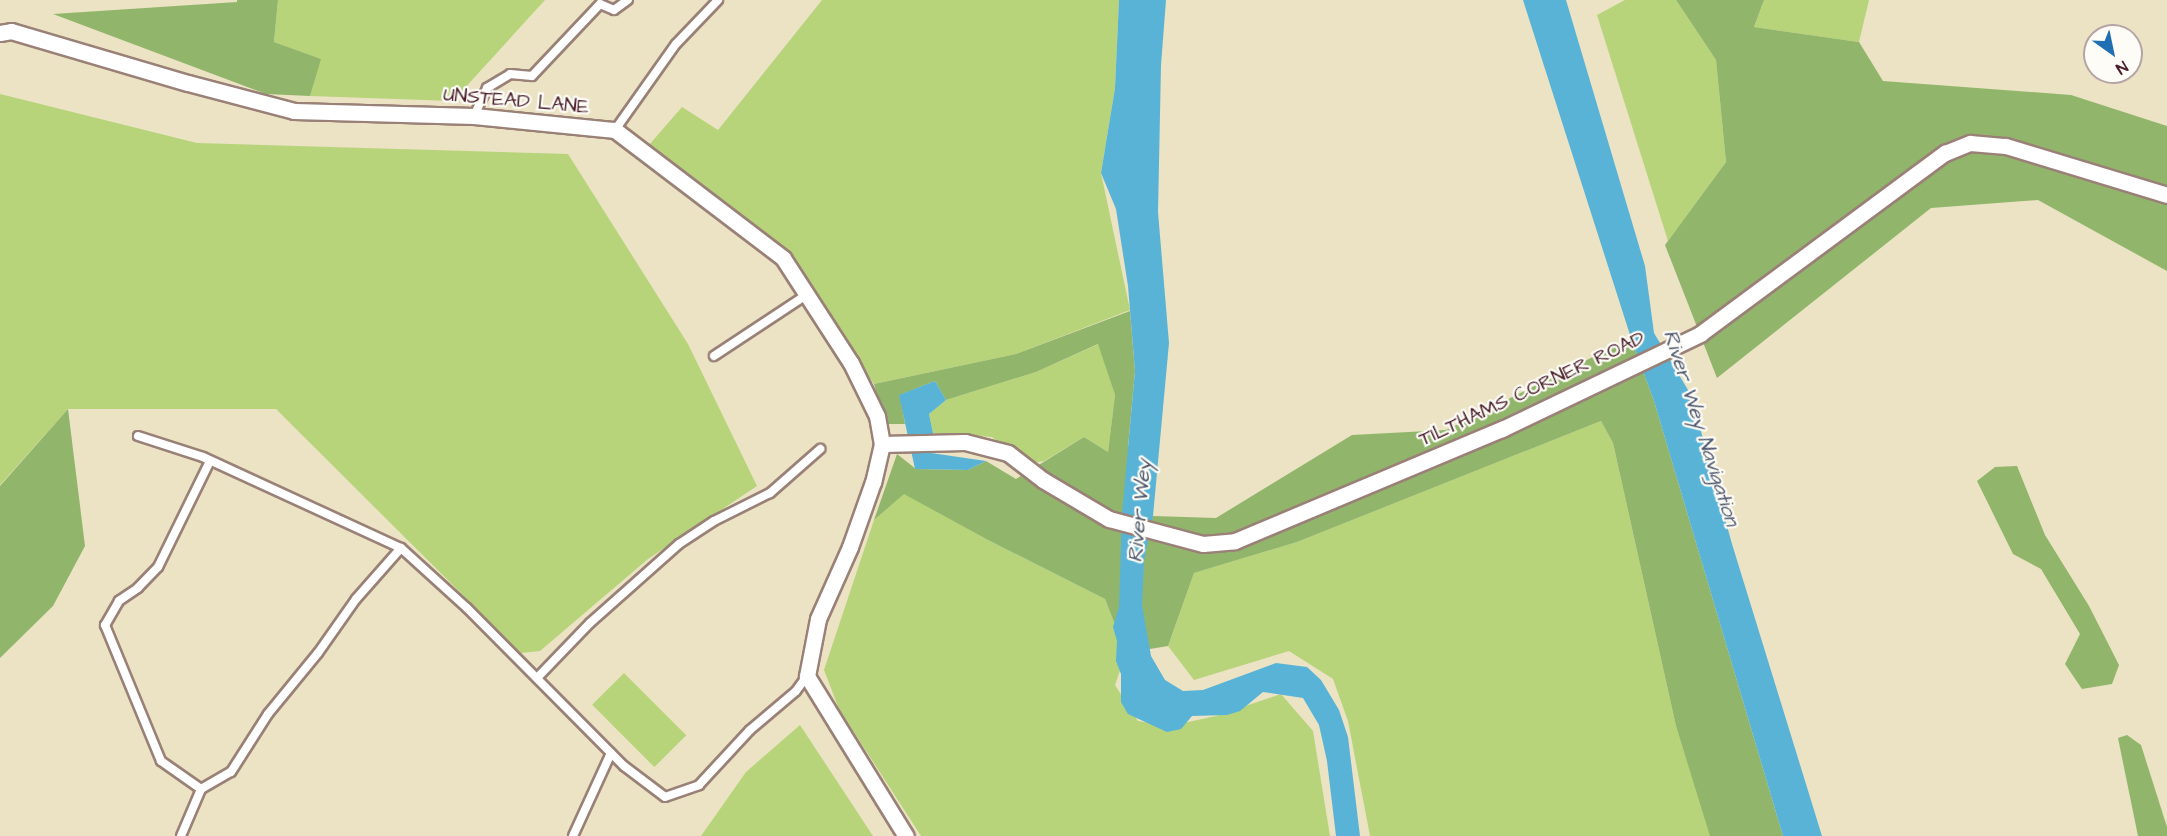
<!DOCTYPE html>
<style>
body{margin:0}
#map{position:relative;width:2167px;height:836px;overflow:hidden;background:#ebe3c3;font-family:"Architects Daughter",sans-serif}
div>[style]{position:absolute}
.green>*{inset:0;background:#b7d47b;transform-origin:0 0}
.forest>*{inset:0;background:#91b66b}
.water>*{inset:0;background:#58b3d6}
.roads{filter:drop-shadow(2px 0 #9a8177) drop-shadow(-2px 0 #9a8177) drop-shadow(0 2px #9a8177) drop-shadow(0 -2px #9a8177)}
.service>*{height:8px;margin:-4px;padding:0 4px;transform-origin:4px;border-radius:4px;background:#fff}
.minor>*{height:15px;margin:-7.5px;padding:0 7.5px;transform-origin:7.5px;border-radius:7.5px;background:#fff}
span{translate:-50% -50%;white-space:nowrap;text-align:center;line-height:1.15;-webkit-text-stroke:4.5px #fdfcf7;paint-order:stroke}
.street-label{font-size:20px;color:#4a1f2b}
.water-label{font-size:21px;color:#505a6f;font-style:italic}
.north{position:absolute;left:2083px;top:24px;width:60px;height:60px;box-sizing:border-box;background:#fdfcf7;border:2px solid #b5a4a5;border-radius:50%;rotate:147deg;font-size:16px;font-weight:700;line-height:24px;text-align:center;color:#4a1f2b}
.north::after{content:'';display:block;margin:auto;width:21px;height:27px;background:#1f6fb2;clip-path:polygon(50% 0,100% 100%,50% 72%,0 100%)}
</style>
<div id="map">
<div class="green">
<i style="clip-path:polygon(278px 0,545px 0,453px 101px,310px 96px,320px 59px,274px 42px)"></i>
<i style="clip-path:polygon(822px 0,1119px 0,1115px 88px,1101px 173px,1130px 310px,1016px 354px,874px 384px,780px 246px,649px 145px,682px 107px,718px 130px)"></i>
<i style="clip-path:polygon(1625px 0,1676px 0,1716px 60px,1726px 162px,1668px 241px,1597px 15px)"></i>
<i style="clip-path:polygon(1764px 0,1869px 0,1859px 42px,1754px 27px)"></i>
<i style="clip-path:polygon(0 94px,197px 143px,568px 154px,688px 344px,757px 486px,648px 559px,540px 651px,521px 653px,276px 409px,68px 409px,0 485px)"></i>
<i style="clip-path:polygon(1099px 344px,1115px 395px,1108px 452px,1084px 437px,1044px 461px,1027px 464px,992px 437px,933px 433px,929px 414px,946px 400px,1036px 372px)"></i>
<i style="clip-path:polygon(1601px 421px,1613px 443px,1676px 726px,1711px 836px,1370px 836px,1348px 721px,1333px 679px,1289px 651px,1194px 680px,1168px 646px,1194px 573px,1297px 542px)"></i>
<i style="clip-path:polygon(904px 493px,988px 540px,1105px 599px,1126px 653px,1115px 685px,1138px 721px,1170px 726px,1216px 716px,1281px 694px,1313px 731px,1330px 836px,921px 836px,839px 709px,824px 670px,874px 520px)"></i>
<i style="left:624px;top:673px;width:88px;height:45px;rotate:45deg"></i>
<i style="clip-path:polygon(800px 725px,873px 836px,701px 836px,746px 772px)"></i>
</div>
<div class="forest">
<i style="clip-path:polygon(237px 0,278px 0,274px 42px,321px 59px,310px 96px,266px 94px,53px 14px,237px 2px)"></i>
<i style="clip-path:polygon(1676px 0,1764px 0,1754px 27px,1859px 42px,1883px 81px,2071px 95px,2167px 126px,2167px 271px,2038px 200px,1931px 208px,1717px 378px,1665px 245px,1726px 162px,1716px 60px)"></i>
<i style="clip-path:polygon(1130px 311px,1135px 371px,1128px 447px,1128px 544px,1153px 516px,1216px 518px,1352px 435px,1446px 430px,1631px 338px,1654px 401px,1783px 836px,1710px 836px,1676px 726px,1613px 443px,1601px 421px,1297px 542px,1194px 573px,1168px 646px,1126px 653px,1105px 599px,988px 540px,904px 494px,874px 520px,897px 454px,916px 469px,968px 470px,986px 461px,1016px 479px,1084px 437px,1108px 452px,1115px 395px,1098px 344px,1036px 372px,946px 400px,935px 381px,900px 395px,905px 424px,885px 424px,874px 384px,1016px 354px)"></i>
<i style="clip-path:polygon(68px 409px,85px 546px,53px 606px,0 658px,0 486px)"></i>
<i style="clip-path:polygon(2017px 466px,2045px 535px,2089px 606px,2119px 665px,2112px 684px,2082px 689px,2065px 664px,2080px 634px,2041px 569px,2013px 554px,1977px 481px,1995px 467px)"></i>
<i style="clip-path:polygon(2127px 735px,2141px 745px,2167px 827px,2167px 836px,2138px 836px,2118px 738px)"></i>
</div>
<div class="water">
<i style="clip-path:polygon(1119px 0,1166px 0,1161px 65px,1158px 212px,1169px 343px,1153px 516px,1144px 561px,1142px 605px,1151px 656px,1165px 680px,1183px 691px,1203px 690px,1276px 663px,1307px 667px,1321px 680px,1339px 710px,1348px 737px,1360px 836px,1336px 836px,1327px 761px,1319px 725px,1303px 698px,1263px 692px,1240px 711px,1227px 715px,1192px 716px,1181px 729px,1167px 732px,1128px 714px,1121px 702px,1121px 674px,1116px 661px,1117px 641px,1113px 627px,1119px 607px,1122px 514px,1135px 371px,1128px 286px,1116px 209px,1101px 173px,1115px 88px)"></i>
<i style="clip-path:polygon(1523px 0,1566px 0,1645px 266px,1654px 333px,1691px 395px,1732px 544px,1822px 836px,1783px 836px,1654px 401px,1631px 338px)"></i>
<i style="clip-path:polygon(935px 381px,946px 400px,929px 414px,933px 433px,931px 453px,986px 461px,968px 470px,915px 469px,899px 395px)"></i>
</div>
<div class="roads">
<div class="service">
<i style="left:474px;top:116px;width:31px;rotate:-65deg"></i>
<i style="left:487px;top:88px;width:27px;rotate:-31deg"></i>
<i style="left:510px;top:74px;width:22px;rotate:5deg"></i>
<i style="left:532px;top:76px;width:99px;rotate:-46.6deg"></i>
<i style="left:600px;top:4px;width:15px;rotate:23deg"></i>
<i style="left:614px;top:10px;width:17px;rotate:-36deg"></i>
<i style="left:615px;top:130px;width:105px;rotate:-54.7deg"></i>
<i style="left:676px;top:44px;width:61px;rotate:-46.3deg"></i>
<i style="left:714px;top:356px;width:110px;rotate:-33.5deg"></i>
<i style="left:138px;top:436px;width:68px;rotate:17.9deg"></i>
<i style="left:203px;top:457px;width:218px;rotate:24.7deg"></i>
<i style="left:210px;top:461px;width:118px;rotate:116.1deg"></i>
<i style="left:158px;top:567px;width:29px;rotate:134deg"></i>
<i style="left:138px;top:588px;width:23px;rotate:146deg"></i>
<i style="left:119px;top:601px;width:28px;rotate:120deg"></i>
<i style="left:105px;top:625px;width:147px;rotate:67.6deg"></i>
<i style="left:161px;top:761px;width:49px;rotate:35deg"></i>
<i style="left:201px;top:789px;width:34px;rotate:-30deg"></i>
<i style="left:231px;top:772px;width:69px;rotate:-57.5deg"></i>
<i style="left:268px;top:714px;width:79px;rotate:-50.7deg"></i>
<i style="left:318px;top:653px;width:66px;rotate:-54.9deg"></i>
<i style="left:356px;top:599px;width:68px;rotate:-48.6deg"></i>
<i style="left:401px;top:548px;width:89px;rotate:42.3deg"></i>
<i style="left:467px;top:608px;width:223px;rotate:45.2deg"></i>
<i style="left:624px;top:766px;width:51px;rotate:37.1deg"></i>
<i style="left:665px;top:797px;width:36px;rotate:-19deg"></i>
<i style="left:699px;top:785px;width:75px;rotate:-47.2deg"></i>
<i style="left:750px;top:730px;width:60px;rotate:-40.3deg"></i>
<i style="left:796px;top:691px;width:19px;rotate:-54deg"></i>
<i style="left:537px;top:678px;width:76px;rotate:-46.1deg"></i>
<i style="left:590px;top:623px;width:119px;rotate:-41.6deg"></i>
<i style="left:679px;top:544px;width:42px;rotate:-33.3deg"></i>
<i style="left:714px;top:521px;width:63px;rotate:-26.6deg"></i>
<i style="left:770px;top:493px;width:67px;rotate:-41.3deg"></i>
<i style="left:181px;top:836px;width:51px;rotate:-66.9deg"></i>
<i style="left:573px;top:836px;width:91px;rotate:-65.4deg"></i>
</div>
<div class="minor">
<i style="left:0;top:33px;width:11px;rotate:-10deg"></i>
<i style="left:11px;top:31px;width:184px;rotate:16.4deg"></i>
<i style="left:188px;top:83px;width:110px;rotate:14.8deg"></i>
<i style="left:294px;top:111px;width:180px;rotate:1.6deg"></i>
<i style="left:474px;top:116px;width:142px;rotate:5.7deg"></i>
<i style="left:615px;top:130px;width:211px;rotate:37.3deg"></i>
<i style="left:783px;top:258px;width:125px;rotate:57.1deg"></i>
<i style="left:851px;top:363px;width:59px;rotate:63.9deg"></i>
<i style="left:877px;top:416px;width:28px;rotate:80deg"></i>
<i style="left:882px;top:444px;width:39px;rotate:103deg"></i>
<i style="left:873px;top:482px;width:69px;rotate:109.5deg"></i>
<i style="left:850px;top:547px;width:79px;rotate:114deg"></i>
<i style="left:818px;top:619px;width:58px;rotate:100.9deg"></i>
<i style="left:807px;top:676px;width:188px;rotate:58.3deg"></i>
<i style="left:882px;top:444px;width:83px;rotate:-1.4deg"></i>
<i style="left:965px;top:442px;width:44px;rotate:14.3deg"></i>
<i style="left:1008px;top:453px;width:44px;rotate:37.6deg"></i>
<i style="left:1043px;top:480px;width:77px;rotate:30.6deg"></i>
<i style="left:1109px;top:519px;width:97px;rotate:14.9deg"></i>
<i style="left:1203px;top:544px;width:32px;rotate:-5deg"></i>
<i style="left:1235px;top:541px;width:290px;rotate:-22.8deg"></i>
<i style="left:1502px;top:429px;width:220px;rotate:-25.6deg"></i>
<i style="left:1700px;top:334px;width:305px;rotate:-36.5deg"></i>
<i style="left:1945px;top:153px;width:27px;rotate:-22deg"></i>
<i style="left:1970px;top:143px;width:36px;rotate:5deg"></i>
<i style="left:2006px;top:146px;width:168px;rotate:16.9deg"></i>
</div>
</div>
<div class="street-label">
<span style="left:516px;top:101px;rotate:5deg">UNSTEAD LANE</span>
<span style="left:1532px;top:389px;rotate:-25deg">TILTHAMS CORNER ROAD</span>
</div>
<div class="water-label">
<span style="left:1701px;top:428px;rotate:72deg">River Wey Navigation</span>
<span style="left:1140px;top:511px;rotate:-85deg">River Wey</span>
</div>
<div class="north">N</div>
</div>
